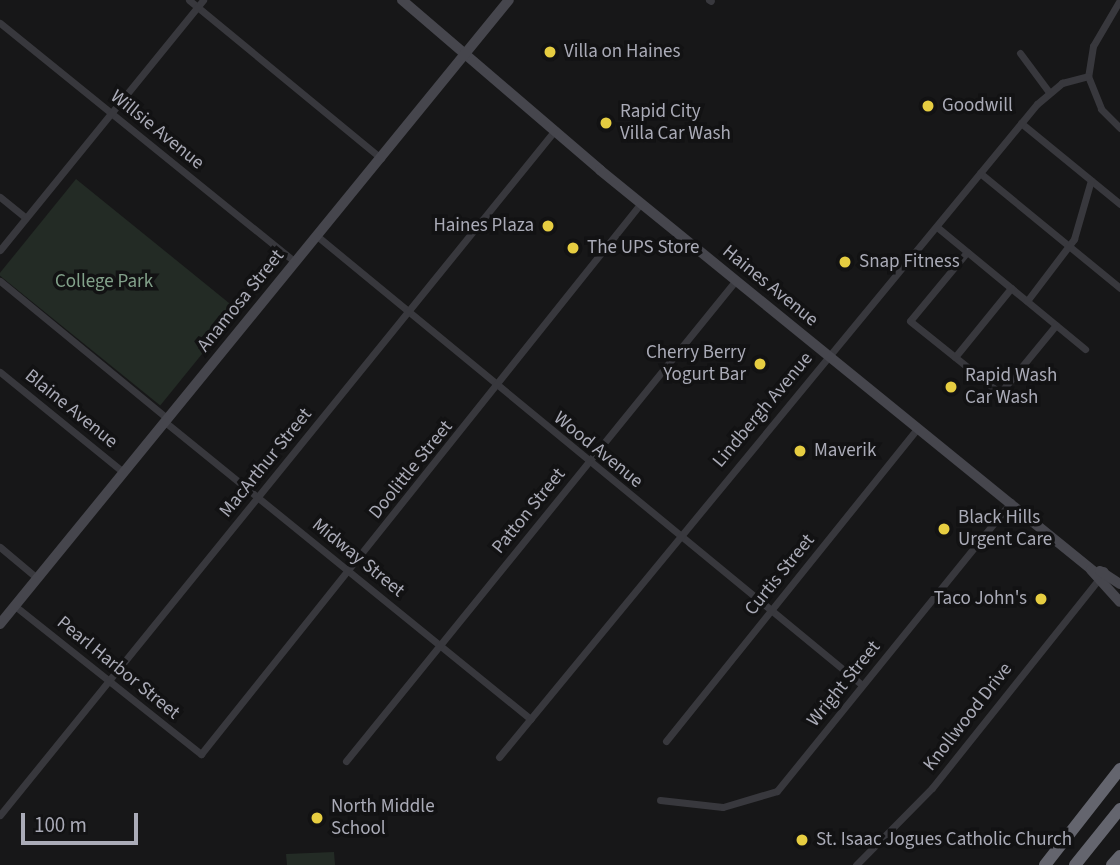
<!DOCTYPE html>
<style>
body{margin:0}
#map{position:relative;width:1120px;height:865px;overflow:hidden;background:#171718;font-family:"Source Sans 3",sans-serif}
div>[style]{position:absolute}
.green>*{inset:0;background:#232b25;transform-origin:0 0}
.minor>*{height:7px;margin:-3.5px;padding:0 3.5px;transform-origin:3.5px;border-radius:3.5px;background:#38383d}
.secondary>*{height:10px;margin:-5px;padding:0 5px;transform-origin:5px;border-radius:5px;background:#46464d}
.motorway>*{height:12px;margin:-6px;padding:0 6px;transform-origin:6px;border-radius:6px;background:#64656e}
.dots>*{width:19px;height:19px;translate:-50% -50%;box-sizing:border-box;border:4px solid #121213;border-radius:50%}
span{translate:-50% -50%;white-space:nowrap;text-align:center;line-height:1.15;-webkit-text-stroke:7px #121213;paint-order:stroke}
.poi-label{font-size:19px;color:#aaabb7}
.left{translate:0 -50%;text-align:left}
.right{translate:-100% -50%;text-align:right}
.street-label{font-size:19px;color:#aaabb7}
.park-label{font-size:19px;color:#82a18a}
.scale{position:absolute;left:21px;top:813px;width:117px;height:32px;box-sizing:border-box;border:4px solid #aaabb7;border-top:0;padding-left:9px;font-size:21px;line-height:24px;white-space:nowrap;color:#aaabb7;-webkit-text-stroke:5px #121213;paint-order:stroke}
</style>
<div id="map">
<div class="green">
<i style="left:76px;top:179px;width:208px;height:123px;rotate:39deg"></i>
<i style="clip-path:polygon(334px 852px,335px 865px,287px 865px,286px 854px)"></i>
</div>
<div class="minor">
<i style="left:189px;top:0;width:249px;rotate:39.5deg"></i>
<i style="left:709px;top:0;width:2px;rotate:27deg"></i>
<i style="left:1120px;top:0;width:53px;rotate:120.4deg"></i>
<i style="left:1093px;top:46px;width:30px;rotate:99deg"></i>
<i style="left:1088px;top:76px;width:35px;rotate:68deg"></i>
<i style="left:1101px;top:109px;width:27px;rotate:45deg"></i>
<i style="left:0;top:23px;width:380px;rotate:39deg"></i>
<i style="left:1020px;top:53px;width:49px;rotate:53.4deg"></i>
<i style="left:1021px;top:123px;width:128px;rotate:39.3deg"></i>
<i style="left:980px;top:173px;width:181px;rotate:39.4deg"></i>
<i style="left:0;top:197px;width:33px;rotate:39deg"></i>
<i style="left:937px;top:227px;width:192px;rotate:39.5deg"></i>
<i style="left:317px;top:236px;width:706px;rotate:39.48deg"></i>
<i style="left:0;top:250px;width:322px;rotate:-50.9deg"></i>
<i style="left:967px;top:252px;width:89px;rotate:129.6deg"></i>
<i style="left:910px;top:321px;width:115px;rotate:38.7deg"></i>
<i style="left:1000px;top:393px;width:88px;rotate:-50.5deg"></i>
<i style="left:0;top:281px;width:216px;rotate:39.4deg"></i>
<i style="left:1027px;top:301px;width:78px;rotate:-52.8deg"></i>
<i style="left:1074px;top:239px;width:61px;rotate:-73.9deg"></i>
<i style="left:955px;top:357px;width:89px;rotate:-50.9deg"></i>
<i style="left:0;top:372px;width:159px;rotate:39.1deg"></i>
<i style="left:165px;top:422px;width:471px;rotate:39.1deg"></i>
<i style="left:0;top:547px;width:48px;rotate:40deg"></i>
<i style="left:15px;top:606px;width:238px;rotate:38.5deg"></i>
<i style="left:201px;top:754px;width:705px;rotate:-51.39deg"></i>
<i style="left:666px;top:741px;width:402px;rotate:-51.2deg"></i>
<i style="left:499px;top:757px;width:846px;rotate:-50.52deg"></i>
<i style="left:1037px;top:104px;width:33px;rotate:-40deg"></i>
<i style="left:1062px;top:83px;width:27px;rotate:-15deg"></i>
<i style="left:346px;top:761px;width:619px;rotate:-50.96deg"></i>
<i style="left:660px;top:800px;width:63px;rotate:6.3deg"></i>
<i style="left:723px;top:807px;width:56px;rotate:-16.5deg"></i>
<i style="left:777px;top:791px;width:372px;rotate:-51deg"></i>
<i style="left:0;top:815px;width:882px;rotate:-50.98deg"></i>
<i style="left:856px;top:865px;width:108px;rotate:-45.4deg"></i>
<i style="left:932px;top:788px;width:265px;rotate:-51.4deg"></i>
</div>
<div class="secondary">
<i style="left:402px;top:0;width:261px;rotate:40.6deg"></i>
<i style="left:600px;top:170px;width:640px;rotate:39.11deg"></i>
<i style="left:1097px;top:574px;width:7px;rotate:-16deg"></i>
<i style="left:1091px;top:570px;width:43px;rotate:47.8deg"></i>
<i style="left:1100px;top:571px;width:24px;rotate:33deg"></i>
<i style="left:0;top:624px;width:805px;rotate:-50.8deg"></i>
</div>
<div class="motorway">
<i style="left:1045px;top:865px;width:122px;rotate:-52deg"></i>
<i style="left:1075px;top:865px;width:72px;rotate:-51.2deg"></i>
<i style="left:1112px;top:865px;width:12px;rotate:-48deg"></i>
</div>
<div class="dots">
<i style="left:550px;top:52px;background:#e6cd41"></i>
<i style="left:928px;top:106px;background:#e6cd41"></i>
<i style="left:606px;top:123px;background:#e6cd41"></i>
<i style="left:548px;top:226px;background:#e6cd41"></i>
<i style="left:573px;top:248px;background:#e6cd41"></i>
<i style="left:845px;top:262px;background:#e6cd41"></i>
<i style="left:760px;top:364px;background:#e6cd41"></i>
<i style="left:951px;top:387px;background:#e6cd41"></i>
<i style="left:800px;top:451px;background:#e6cd41"></i>
<i style="left:944px;top:529px;background:#e6cd41"></i>
<i style="left:1041px;top:599px;background:#e6cd41"></i>
<i style="left:317px;top:818px;background:#e6cd41"></i>
<i style="left:802px;top:840px;background:#e6cd41"></i>
</div>
<div class="poi-label">
<span class="left" style="left:564px;top:52px">Villa on Haines</span>
<span class="left" style="left:942px;top:106px">Goodwill</span>
<span class="left" style="left:620px;top:123px">Rapid City<br>Villa Car Wash</span>
<span class="right" style="left:534px;top:226px">Haines Plaza</span>
<span class="left" style="left:587px;top:248px">The UPS Store</span>
<span class="left" style="left:859px;top:262px">Snap Fitness</span>
<span class="right" style="left:746px;top:364px">Cherry Berry<br>Yogurt Bar</span>
<span class="left" style="left:965px;top:387px">Rapid Wash<br>Car Wash</span>
<span class="left" style="left:814px;top:451px">Maverik</span>
<span class="left" style="left:958px;top:529px">Black Hills<br>Urgent Care</span>
<span class="right" style="left:1027px;top:599px">Taco John's</span>
<span class="left" style="left:331px;top:818px">North Middle<br>School</span>
<span class="left" style="left:816px;top:840px">St. Isaac Jogues Catholic Church</span>
</div>
<div class="street-label">
<span style="left:157px;top:130px;rotate:39deg">Willsie Avenue</span>
<span style="left:770px;top:286px;rotate:39deg">Haines Avenue</span>
<span style="left:241px;top:301px;rotate:-51deg">Anamosa Street</span>
<span style="left:71px;top:409px;rotate:39deg">Blaine Avenue</span>
<span style="left:763px;top:410px;rotate:-50deg">Lindbergh Avenue</span>
<span style="left:598px;top:450px;rotate:39deg">Wood Avenue</span>
<span style="left:266px;top:463px;rotate:-51deg">MacArthur Street</span>
<span style="left:411px;top:470px;rotate:-51deg">Doolittle Street</span>
<span style="left:529px;top:511px;rotate:-51deg">Patton Street</span>
<span style="left:358px;top:558px;rotate:39deg">Midway Street</span>
<span style="left:780px;top:575px;rotate:-51deg">Curtis Street</span>
<span style="left:118px;top:668px;rotate:39deg">Pearl Harbor Street</span>
<span style="left:844px;top:684px;rotate:-51deg">Wright Street</span>
<span style="left:968px;top:717px;rotate:-52deg">Knollwood Drive</span>
</div>
<div class="park-label">
<span style="left:104px;top:282px">College Park</span>
</div>
<div class="scale">100 m</div>
</div>
